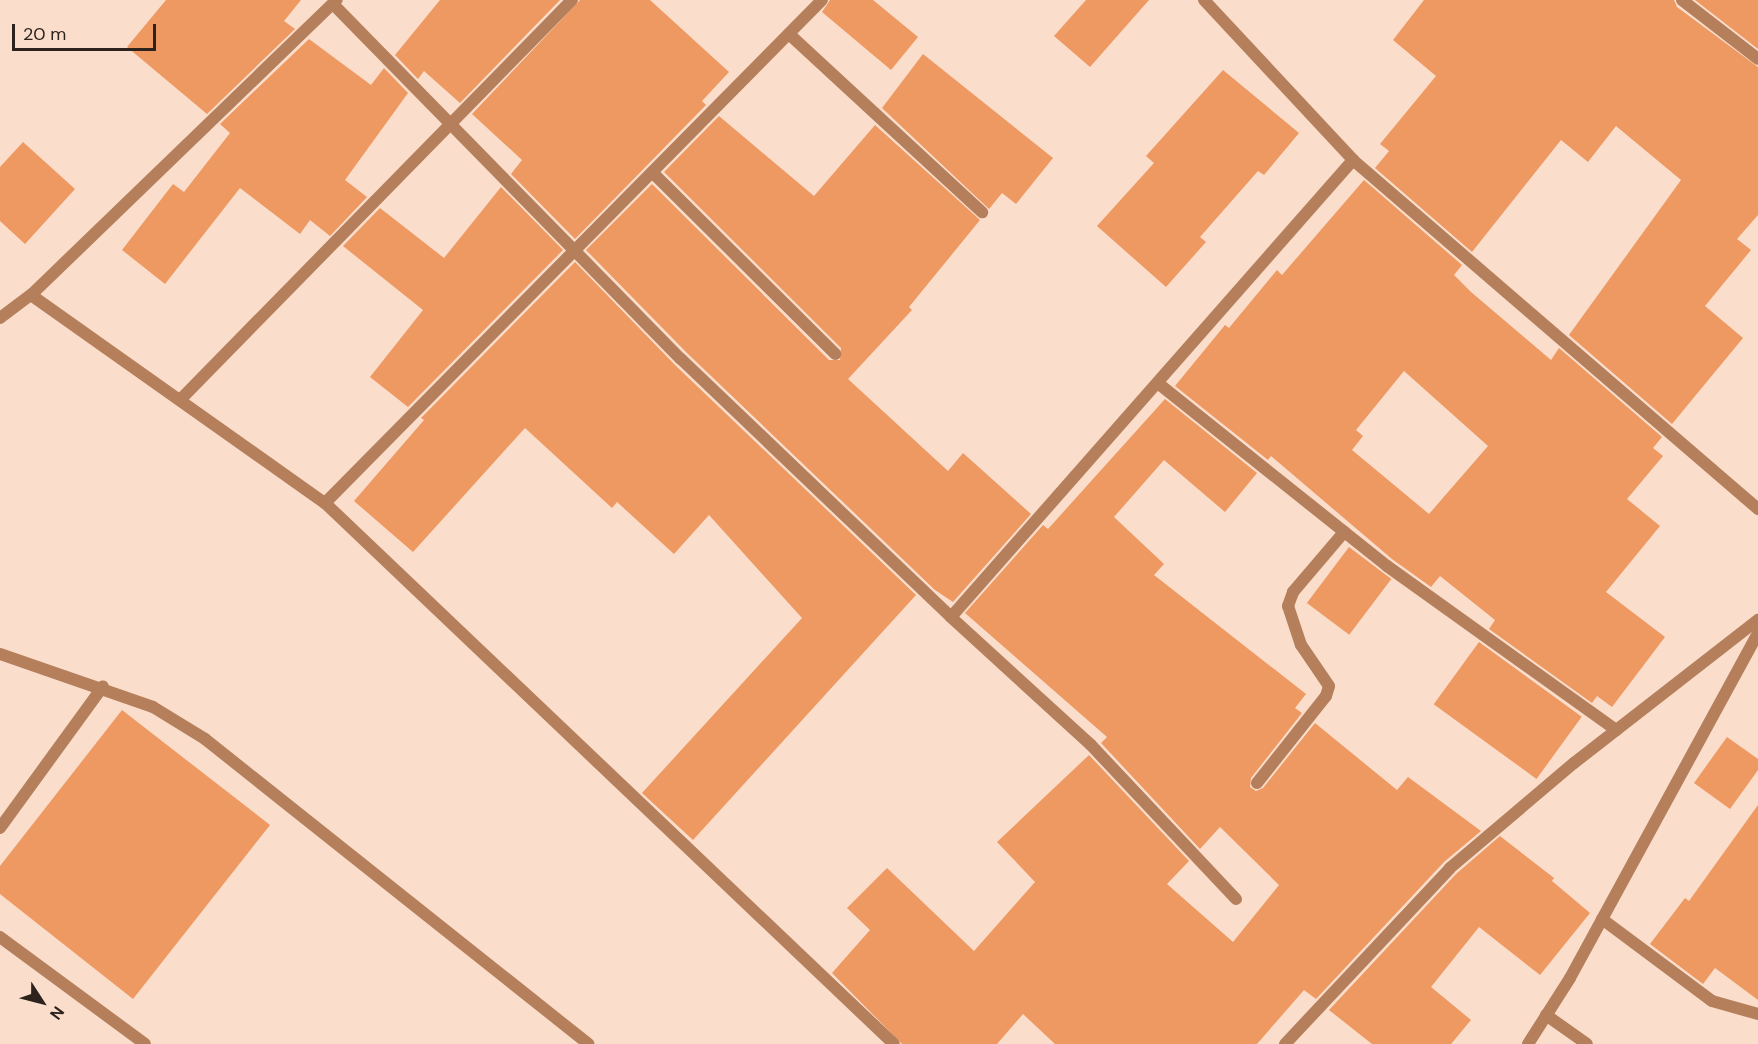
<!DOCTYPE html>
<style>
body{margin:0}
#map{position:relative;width:1758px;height:1044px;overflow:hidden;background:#faddcb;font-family:"DM Sans",sans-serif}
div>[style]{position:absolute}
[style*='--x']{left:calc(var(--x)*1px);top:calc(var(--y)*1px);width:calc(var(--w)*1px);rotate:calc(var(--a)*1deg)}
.building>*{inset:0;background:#ee9961;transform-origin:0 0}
.minor>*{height:12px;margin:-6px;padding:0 6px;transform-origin:6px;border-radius:6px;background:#b57f5c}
span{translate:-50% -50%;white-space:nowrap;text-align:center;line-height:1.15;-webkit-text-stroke:6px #faddcb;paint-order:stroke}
.north{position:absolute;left:12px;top:972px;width:60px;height:60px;-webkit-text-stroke:4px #faddcb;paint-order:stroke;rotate:126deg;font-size:16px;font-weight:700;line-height:24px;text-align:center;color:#2d231c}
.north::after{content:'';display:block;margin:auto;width:21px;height:27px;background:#2d231c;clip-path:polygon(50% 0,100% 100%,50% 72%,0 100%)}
.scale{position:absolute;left:12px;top:24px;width:144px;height:27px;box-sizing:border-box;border:3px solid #2d231c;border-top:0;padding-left:8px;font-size:18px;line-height:21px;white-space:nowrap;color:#2d231c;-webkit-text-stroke:4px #faddcb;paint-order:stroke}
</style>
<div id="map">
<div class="building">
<i style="clip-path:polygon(166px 0,301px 0,284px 21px,295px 29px,207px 114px,127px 47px)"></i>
<i style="clip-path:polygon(440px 0,560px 0,460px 103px,424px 71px,418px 79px,395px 55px)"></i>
<i style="clip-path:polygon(580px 0,650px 0,729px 72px,702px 101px,706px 105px,575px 239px,511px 174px,522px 160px,472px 114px)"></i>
<i style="clip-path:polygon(830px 0,873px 0,918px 37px,891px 70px,822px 12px)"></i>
<i style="clip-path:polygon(1086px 0,1149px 0,1090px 67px,1054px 36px)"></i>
<i style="clip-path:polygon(1424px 0,1674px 0,1677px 7px,1758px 67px,1758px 215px,1737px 239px,1751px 250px,1705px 306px,1743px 338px,1672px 424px,1569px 335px,1681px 180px,1616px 126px,1588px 162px,1561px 140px,1472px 252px,1375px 168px,1389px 151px,1380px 144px,1436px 76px,1393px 40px)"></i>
<i style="clip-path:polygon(1695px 0,1758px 0,1758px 49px)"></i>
<i style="clip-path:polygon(309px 39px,371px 85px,384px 68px,408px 93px,345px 180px,367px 197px,330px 236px,310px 220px,300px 234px,240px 188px,165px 284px,122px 250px,173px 184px,184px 192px,230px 133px,220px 124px)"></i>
<i style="clip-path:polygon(923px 54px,1053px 158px,1016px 204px,1002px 193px,989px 209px,882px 108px)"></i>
<i style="clip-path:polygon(1223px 70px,1299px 133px,1264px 175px,1258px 171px,1200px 237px,1206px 242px,1166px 287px,1097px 226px,1154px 163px,1146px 156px)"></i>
<i style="clip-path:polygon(719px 116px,814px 196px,875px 125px,980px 220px,909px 307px,912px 310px,848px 379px,948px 471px,963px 453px,1031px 514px,953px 602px,935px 590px,687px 353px,586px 250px,652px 184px,829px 360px,840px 360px,841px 348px,664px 172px)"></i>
<i style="clip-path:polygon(23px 142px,75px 189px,25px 244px,0 221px,0 167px)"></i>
<i style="clip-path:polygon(evenodd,1364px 180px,1462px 265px,1454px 275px,1471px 292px,1551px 360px,1559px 348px,1662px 437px,1653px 448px,1663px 456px,1627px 499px,1660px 526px,1606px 592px,1665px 637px,1612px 707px,1597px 696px,1592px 703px,1489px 629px,1495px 620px,1440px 576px,1431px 587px,1392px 559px,1271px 456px,1268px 460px,1175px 386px,1225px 325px,1229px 328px,1277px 270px,1282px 275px,1364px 180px,1404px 371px,1488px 446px,1429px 514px,1352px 450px,1363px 436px,1356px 430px,1404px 371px)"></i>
<i style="clip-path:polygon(501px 187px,563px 250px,408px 407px,370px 377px,423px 310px,343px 246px,380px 208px,444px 258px)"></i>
<i style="clip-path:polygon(575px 262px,675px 365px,916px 595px,693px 840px,642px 793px,802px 618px,709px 515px,674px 554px,617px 502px,612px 508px,525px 428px,413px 552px,354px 501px,424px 420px,421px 418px)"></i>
<i style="clip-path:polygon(1165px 399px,1257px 473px,1225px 512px,1164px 460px,1114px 517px,1164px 564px,1154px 575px,1306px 694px,1295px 708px,1302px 713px,1251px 778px,1250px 787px,1256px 791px,1263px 788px,1315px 723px,1397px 790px,1408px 777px,1481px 831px,1444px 862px,1316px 999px,1304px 990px,1257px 1044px,1055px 1044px,1023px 1014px,997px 1044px,902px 1044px,832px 973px,870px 930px,847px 908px,887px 868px,974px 951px,1035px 882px,997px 842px,1089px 755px,1189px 861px,1167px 884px,1233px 942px,1279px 885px,1220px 827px,1200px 849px,1101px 743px,1107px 737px,965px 613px,1043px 525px,1048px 529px)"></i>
<i style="left:1349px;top:547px;width:53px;height:70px;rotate:37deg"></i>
<i style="left:1479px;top:642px;width:127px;height:77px;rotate:36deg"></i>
<i style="clip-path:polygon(122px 710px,270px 825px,133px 999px,0 894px,0 866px)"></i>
<i style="clip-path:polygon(1727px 737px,1758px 759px,1758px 770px,1730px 809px,1694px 783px)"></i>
<i style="clip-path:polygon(1758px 805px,1758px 1000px,1715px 968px,1703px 984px,1650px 944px,1685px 898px,1689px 901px)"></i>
<i style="clip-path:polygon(1500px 836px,1554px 878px,1552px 881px,1590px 913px,1540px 975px,1479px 927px,1431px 987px,1471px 1020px,1451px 1044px,1372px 1044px,1329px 1010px,1456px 874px)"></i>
</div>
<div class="minor">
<i style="--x:1204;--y:0;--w:219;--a:47"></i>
<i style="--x:1353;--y:160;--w:535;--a:40.75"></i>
<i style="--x:1682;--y:0;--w:96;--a:37.8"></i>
<i style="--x:333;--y:4;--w:497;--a:45.6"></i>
<i style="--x:681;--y:359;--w:373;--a:43.7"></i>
<i style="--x:789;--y:34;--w:263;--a:42.7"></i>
<i style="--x:653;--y:173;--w:257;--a:44.8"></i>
<i style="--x:31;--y:295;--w:425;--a:-44"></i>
<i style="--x:0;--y:318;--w:39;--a:-37"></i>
<i style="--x:31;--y:295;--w:360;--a:35.3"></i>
<i style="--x:325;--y:503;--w:707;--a:-45.34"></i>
<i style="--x:1159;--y:384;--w:292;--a:38.6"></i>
<i style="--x:1387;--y:566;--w:282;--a:35.6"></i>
<i style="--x:180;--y:400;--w:560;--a:-45.58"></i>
<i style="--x:325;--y:503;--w:785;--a:43.56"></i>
<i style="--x:0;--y:654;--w:162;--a:19.1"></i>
<i style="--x:153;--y:707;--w:61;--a:31.6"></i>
<i style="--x:205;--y:739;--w:490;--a:38.5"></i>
<i style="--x:1257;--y:783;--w:111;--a:-51.6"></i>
<i style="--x:1326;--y:696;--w:10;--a:-73"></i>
<i style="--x:1329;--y:686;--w:50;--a:-124.3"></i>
<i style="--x:1301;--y:645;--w:41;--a:-108.4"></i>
<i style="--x:1288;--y:606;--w:15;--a:-70"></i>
<i style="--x:1293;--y:592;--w:79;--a:-49.6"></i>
<i style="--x:0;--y:828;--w:175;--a:-54"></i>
<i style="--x:1236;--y:899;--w:212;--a:-133.3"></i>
<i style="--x:1091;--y:745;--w:190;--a:-137.6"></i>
<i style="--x:951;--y:617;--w:609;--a:-48.66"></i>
<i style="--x:1602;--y:919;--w:137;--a:36.7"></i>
<i style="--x:1712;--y:1001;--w:48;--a:15.8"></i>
<i style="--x:0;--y:937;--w:180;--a:36.4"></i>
<i style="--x:1546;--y:1015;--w:50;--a:35.3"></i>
<i style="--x:1285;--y:1044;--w:241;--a:-46.8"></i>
<i style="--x:1450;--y:868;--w:162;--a:-40.3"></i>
<i style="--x:1574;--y:763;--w:233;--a:-37.9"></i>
<i style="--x:1528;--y:1044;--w:78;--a:-57.5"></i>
<i style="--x:1570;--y:978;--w:393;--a:-61.4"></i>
</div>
<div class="north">N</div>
<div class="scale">20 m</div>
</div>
